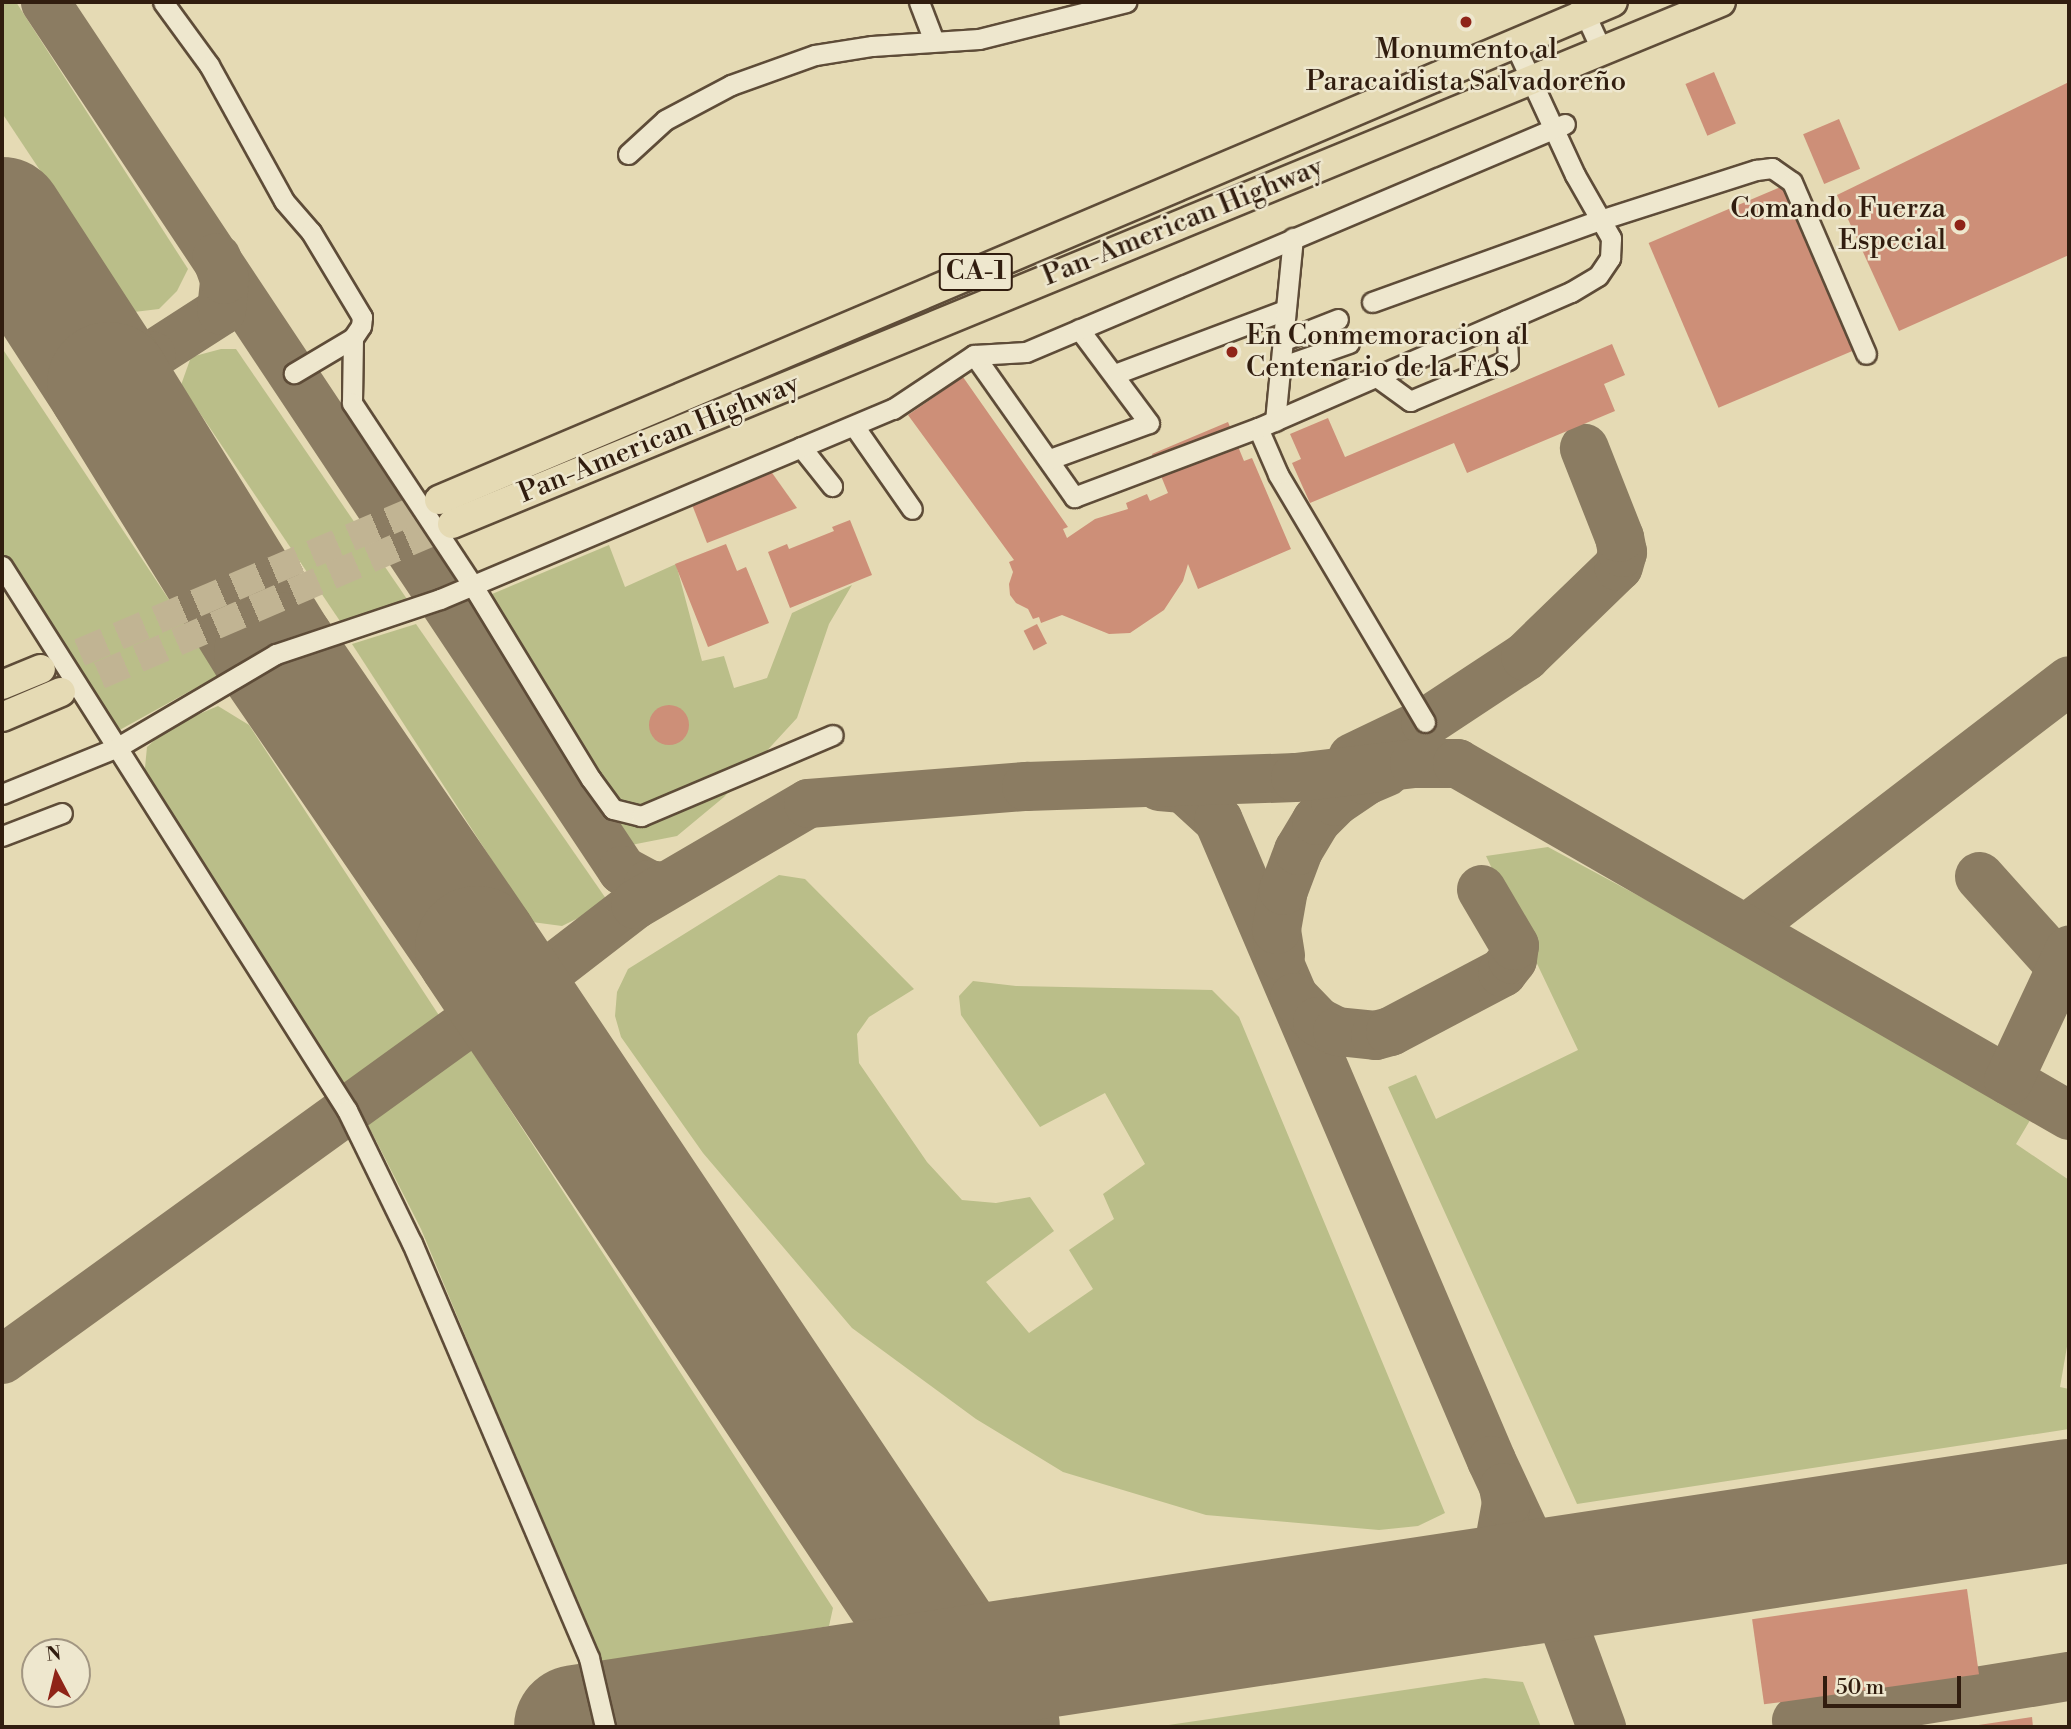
<!DOCTYPE html>
<meta charset="utf-8">
<style>
body{margin:0}
#map{position:relative;width:2071px;height:1729px;overflow:hidden;background:#e5dab4;font-family:"Libre Bodoni",serif}
div>[style]{position:absolute}
[style*='--x']{left:calc(var(--x)*1px);top:calc(var(--y)*1px);width:calc(var(--w)*1px);rotate:calc(var(--a)*1deg)}
.green>*{inset:0;background:#babe89}
.taxiway>*{height:49px;margin:-24.5px;padding:0 24.5px;transform-origin:24.5px;border-radius:24.5px;background:#8b7c62}
.runway>*{height:124px;margin:-62px;padding:0 62px;transform-origin:62px;border-radius:62px;background:#8b7c62}
.building>*{inset:0;background:#cd8f78;transform-origin:0 0}
.round{border-radius:50%}
.highway-tunnel>*{height:28px;margin-top:-14px;transform-origin:0;background:repeating-linear-gradient(90deg,#c1b493 0 28px,transparent 0 42px)}
.roads{filter:drop-shadow(2px 0 #5e4c38) drop-shadow(-2px 0 #5e4c38) drop-shadow(0 2px #5e4c38) drop-shadow(0 -2px #5e4c38)}
.minor>*{height:19px;margin:-9.5px;padding:0 9.5px;transform-origin:9.5px;border-radius:9.5px;background:#eee7ce}
.highway>*{height:28px;margin:-14px;padding:0 14px;transform-origin:14px;border-radius:14px;background:#e5dab4}
.dots>*{width:19px;height:19px;translate:-50% -50%;box-sizing:border-box;border:4px solid #eee7ce;border-radius:50%}
span{translate:-50% -50%;white-space:nowrap;text-align:center;line-height:1.15;-webkit-text-stroke:5px #eee7ce;paint-order:stroke}
.shield-label span{padding:2px 5px;background:#eee7ce;border:2px solid;border-radius:5px;-webkit-text-stroke-width:0}
.shield-label{font-size:26px;color:#311d0f;font-weight:700}
.poi-label{font-size:28px;color:#311d0f}
.right{translate:-100% -50%;text-align:right}
.left{translate:0 -50%;text-align:left}
.street-label{font-size:28px;color:#311d0f}
.frame{position:absolute;inset:0;border:4px solid #311d0f;pointer-events:none}
.north{position:absolute;left:21px;top:1638px;width:70px;height:70px;box-sizing:border-box;background:#eee7ce;border:2px solid #a29682;border-radius:50%;rotate:353deg;font-size:19px;font-weight:700;line-height:28px;text-align:center;color:#311d0f}
.north::after{content:'';display:block;margin:auto;width:24px;height:32px;background:#8f2418;clip-path:polygon(50% 0,100% 100%,50% 72%,0 100%)}
.scale{position:absolute;left:1823px;top:1676px;width:138px;height:32px;box-sizing:border-box;border:4px solid #311d0f;border-top:0;padding-left:9px;font-size:21px;line-height:24px;white-space:nowrap;color:#311d0f;-webkit-text-stroke:5px #eee7ce;paint-order:stroke}
</style>
<div id="map">
<div class="green">
<i style="clip-path:polygon(2px 2px,16px 2px,188px 269px,177px 291px,159px 309px,134px 312px,2px 113px)"></i>
<i style="clip-path:polygon(2px 348px,219px 675px,116px 732px,2px 560px)"></i>
<i style="clip-path:polygon(221px 349px,236px 349px,409px 602px,348px 633px,181px 385px,191px 357px)"></i>
<i style="clip-path:polygon(609px 545px,625px 587px,676px 564px,702px 661px,724px 656px,734px 688px,767px 678px,792px 613px,852px 585px,829px 624px,797px 718px,724px 797px,677px 836px,626px 846px,492px 594px)"></i>
<i style="clip-path:polygon(416px 624px,609px 903px,562px 926px,532px 922px,352px 644px)"></i>
<i style="clip-path:polygon(218px 706px,249px 725px,442px 1020px,343px 1091px,144px 778px,147px 747px,169px 727px)"></i>
<i style="clip-path:polygon(1548px 847px,2036px 1110px,2016px 1144px,2069px 1180px,2069px 1335px,2060px 1387px,2069px 1389px,2069px 1429px,1577px 1504px,1388px 1087px,1416px 1075px,1436px 1119px,1578px 1050px,1486px 856px)"></i>
<i style="clip-path:polygon(779px 875px,805px 879px,914px 989px,869px 1017px,857px 1034px,859px 1063px,927px 1162px,962px 1200px,996px 1203px,1030px 1197px,1054px 1231px,986px 1282px,1029px 1333px,1093px 1289px,1069px 1250px,1114px 1219px,1103px 1194px,1145px 1164px,1105px 1093px,1040px 1127px,961px 1015px,959px 996px,973px 981px,1016px 986px,1212px 990px,1239px 1017px,1445px 1513px,1418px 1526px,1379px 1530px,1206px 1515px,1063px 1472px,976px 1419px,852px 1328px,703px 1153px,621px 1037px,615px 1016px,617px 992px,628px 969px)"></i>
<i style="clip-path:polygon(470px 1048px,833px 1608px,829px 1626px,602px 1665px,421px 1229px,366px 1121px)"></i>
<i style="clip-path:polygon(1485px 1678px,1523px 1682px,1541px 1727px,1155px 1727px)"></i>
</div>
<div class="taxiway">
<i style="--x:45;--y:2;--w:1042;--a:56.39"></i>
<i style="--x:622;--y:870;--w:30;--a:28"></i>
<i style="--x:648;--y:884;--w:16;--a:7"></i>
<i style="--x:62;--y:310;--w:42;--a:53.7"></i>
<i style="--x:87;--y:344;--w:17;--a:33"></i>
<i style="--x:101;--y:353;--w:23;--a:20"></i>
<i style="--x:123;--y:361;--w:29;--a:-12"></i>
<i style="--x:151;--y:355;--w:83;--a:-32.7"></i>
<i style="--x:221;--y:310;--w:31;--a:-84"></i>
<i style="--x:224;--y:279;--w:23;--a:-110"></i>
<i style="--x:147;--y:445;--w:28;--a:-109"></i>
<i style="--x:138;--y:419;--w:30;--a:-94"></i>
<i style="--x:136;--y:389;--w:37;--a:-66"></i>
<i style="--x:1352;--y:757;--w:81;--a:-25.6"></i>
<i style="--x:1425;--y:722;--w:120;--a:-33.4"></i>
<i style="--x:1525;--y:656;--w:129;--a:-44.1"></i>
<i style="--x:1618;--y:566;--w:15;--a:-74"></i>
<i style="--x:1622;--y:552;--w:15;--a:-101"></i>
<i style="--x:1619;--y:537;--w:96;--a:-111.5"></i>
<i style="--x:1159;--y:786;--w:24;--a:5"></i>
<i style="--x:1183;--y:788;--w:47;--a:42.4"></i>
<i style="--x:1218;--y:820;--w:696;--a:66.9"></i>
<i style="--x:1491;--y:1460;--w:132;--a:65"></i>
<i style="--x:1547;--y:1580;--w:157;--a:69.8"></i>
<i style="--x:1979;--y:876;--w:135;--a:48"></i>
<i style="--x:1746;--y:928;--w:407;--a:-37.5"></i>
<i style="--x:477;--y:948;--w:30;--a:45"></i>
<i style="--x:498;--y:969;--w:18;--a:16"></i>
<i style="--x:515;--y:974;--w:19;--a:0"></i>
<i style="--x:534;--y:974;--w:19;--a:-18"></i>
<i style="--x:1280;--y:955;--w:26;--a:-99"></i>
<i style="--x:1276;--y:929;--w:40;--a:-80"></i>
<i style="--x:1283;--y:890;--w:43;--a:-69.4"></i>
<i style="--x:1298;--y:850;--w:35;--a:-59"></i>
<i style="--x:1316;--y:820;--w:27;--a:-45"></i>
<i style="--x:1335;--y:801;--w:37;--a:-34"></i>
<i style="--x:1366;--y:780;--w:21;--a:-23"></i>
<i style="--x:1294;--y:997;--w:33;--a:46"></i>
<i style="--x:1317;--y:1021;--w:22;--a:27"></i>
<i style="--x:1337;--y:1031;--w:38;--a:6"></i>
<i style="--x:1375;--y:1035;--w:16;--a:-15"></i>
<i style="--x:1390;--y:1031;--w:127;--a:-27.8"></i>
<i style="--x:1502;--y:972;--w:16;--a:-52"></i>
<i style="--x:1512;--y:959;--w:14;--a:-82"></i>
<i style="--x:1514;--y:945;--w:65;--a:-120.5"></i>
<i style="--x:545;--y:1049;--w:49;--a:-101.8"></i>
<i style="--x:535;--y:1001;--w:18;--a:-71"></i>
<i style="--x:541;--y:984;--w:19;--a:-55"></i>
<i style="--x:552;--y:968;--w:105;--a:-37.6"></i>
<i style="--x:635;--y:904;--w:200;--a:-30.3"></i>
<i style="--x:808;--y:803;--w:219;--a:-4.5"></i>
<i style="--x:1026;--y:786;--w:269;--a:-1.9"></i>
<i style="--x:1295;--y:777;--w:120;--a:-6.7"></i>
<i style="--x:1414;--y:763;--w:43;--a:0"></i>
<i style="--x:1457;--y:763;--w:706;--a:29.91"></i>
<i style="--x:2008;--y:1080;--w:144;--a:-64.9"></i>
<i style="--x:2;--y:1359;--w:623;--a:-35.86"></i>
<i style="--x:1444;--y:1596;--w:26;--a:-31"></i>
<i style="--x:1466;--y:1583;--w:28;--a:-41"></i>
<i style="--x:1487;--y:1565;--w:21;--a:-59"></i>
<i style="--x:1498;--y:1547;--w:46;--a:-79.9"></i>
<i style="--x:1506;--y:1502;--w:15;--a:-101"></i>
<i style="--x:939;--y:1638;--w:41;--a:25.9"></i>
<i style="--x:976;--y:1656;--w:47;--a:4.9"></i>
<i style="--x:1796;--y:1720;--w:277;--a:-9.2"></i>
<i style="--x:999;--y:1727;--w:21;--a:-101"></i>
<i style="--x:995;--y:1706;--w:15;--a:-79"></i>
<i style="--x:998;--y:1691;--w:19;--a:-65"></i>
<i style="--x:1006;--y:1674;--w:22;--a:-39"></i>
</div>
<div class="runway">
<i style="--x:2;--y:219;--w:197;--a:57"></i>
<i style="--x:109;--y:384;--w:317;--a:58.3"></i>
<i style="--x:276;--y:654;--w:356;--a:55.6"></i>
<i style="--x:477;--y:948;--w:937;--a:56.23"></i>
<i style="--x:576;--y:1727;--w:1510;--a:-8.61"></i>
</div>
<div class="building">
<i style="left:1714px;top:72px;width:56px;height:31px;rotate:67deg"></i>
<i style="clip-path:polygon(2069px 82px,2069px 255px,1899px 331px,1837px 195px)"></i>
<i style="left:1839px;top:119px;width:54px;height:39px;rotate:67deg"></i>
<i style="left:1783px;top:186px;width:179px;height:146px;rotate:67deg"></i>
<i style="clip-path:polygon(1612px 344px,1625px 375px,1604px 384px,1615px 411px,1467px 473px,1454px 443px,1310px 503px,1292px 463px,1301px 459px,1290px 434px,1328px 418px,1345px 457px)"></i>
<i style="clip-path:polygon(963px 377px,1068px 527px,1063px 529px,1067px 538px,1095px 519px,1128px 509px,1126px 503px,1147px 494px,1150px 501px,1168px 493px,1152px 454px,1228px 422px,1244px 461px,1252px 458px,1291px 549px,1198px 589px,1188px 564px,1183px 581px,1164px 610px,1130px 633px,1109px 634px,1062px 615px,1041px 623px,1039px 617px,1033px 619px,1028px 609px,1016px 603px,1010px 595px,1009px 584px,1013px 572px,1009px 562px,1014px 560px,908px 415px)"></i>
<i style="clip-path:polygon(770px 470px,797px 508px,707px 543px,691px 502px)"></i>
<i style="clip-path:polygon(850px 520px,872px 575px,790px 608px,768px 552px,787px 544px,789px 549px,834px 531px,832px 527px)"></i>
<i style="clip-path:polygon(726px 544px,737px 571px,746px 567px,769px 623px,708px 647px,675px 564px)"></i>
<i style="left:1037px;top:624px;width:22px;height:15px;rotate:63deg"></i>
<i class="round" style="left:649px;top:705px;width:40px;height:40px"></i>
<i style="left:1967px;top:1589px;width:86px;height:217px;rotate:82deg"></i>
<i style="clip-path:polygon(2032px 1717px,2033px 1727px,1972px 1727px,1972px 1726px)"></i>
</div>
<div class="highway-tunnel">
<i style="--x:41;--y:669;--w:432;--a:-23"></i>
<i style="--x:61;--y:692;--w:426;--a:-23.3"></i>
</div>
<div class="roads">
<div class="minor">
<i style="--x:163;--y:2;--w:78;--a:53.9"></i>
<i style="--x:209;--y:65;--w:155;--a:61.1"></i>
<i style="--x:284;--y:201;--w:41;--a:48.9"></i>
<i style="--x:311;--y:232;--w:99;--a:59"></i>
<i style="--x:362;--y:317;--w:9;--a:96"></i>
<i style="--x:361;--y:326;--w:14;--a:124"></i>
<i style="--x:353;--y:338;--w:69;--a:149.3"></i>
<i style="--x:919;--y:2;--w:42;--a:69"></i>
<i style="--x:1580;--y:3;--w:51;--a:65.5"></i>
<i style="--x:628;--y:154;--w:50;--a:-42.6"></i>
<i style="--x:665;--y:120;--w:75;--a:-27.9"></i>
<i style="--x:731;--y:85;--w:89;--a:-19.7"></i>
<i style="--x:815;--y:55;--w:58;--a:-9"></i>
<i style="--x:872;--y:46;--w:107;--a:-3.7"></i>
<i style="--x:979;--y:39;--w:152;--a:-14.1"></i>
<i style="--x:1372;--y:302;--w:242;--a:-19.8"></i>
<i style="--x:1600;--y:220;--w:164;--a:-17.8"></i>
<i style="--x:1756;--y:170;--w:16;--a:-7"></i>
<i style="--x:1772;--y:168;--w:24;--a:35"></i>
<i style="--x:1792;--y:182;--w:187;--a:66.7"></i>
<i style="--x:353;--y:338;--w:65;--a:90.9"></i>
<i style="--x:352;--y:403;--w:219;--a:56.5"></i>
<i style="--x:473;--y:586;--w:226;--a:58.6"></i>
<i style="--x:591;--y:779;--w:37;--a:54"></i>
<i style="--x:613;--y:809;--w:29;--a:14"></i>
<i style="--x:641;--y:816;--w:208;--a:-22.9"></i>
<i style="--x:1282;--y:341;--w:60;--a:-21.4"></i>
<i style="--x:974;--y:355;--w:174;--a:54.8"></i>
<i style="--x:1074;--y:497;--w:197;--a:-20.6"></i>
<i style="--x:1280;--y:367;--w:73;--a:-19.2"></i>
<i style="--x:1115;--y:374;--w:182;--a:-20.6"></i>
<i style="--x:1377;--y:377;--w:41;--a:36"></i>
<i style="--x:1410;--y:401;--w:106;--a:-22.7"></i>
<i style="--x:1508;--y:360;--w:40;--a:-92.9"></i>
<i style="--x:1275;--y:421;--w:184;--a:-84.4"></i>
<i style="--x:854;--y:426;--w:101;--a:55.1"></i>
<i style="--x:801;--y:447;--w:50;--a:51.5"></i>
<i style="--x:1050;--y:459;--w:105;--a:-20"></i>
<i style="--x:1149;--y:423;--w:117;--a:-126.7"></i>
<i style="--x:2;--y:566;--w:644;--a:57.62"></i>
<i style="--x:347;--y:1110;--w:148;--a:64"></i>
<i style="--x:412;--y:1243;--w:451;--a:66.9"></i>
<i style="--x:589;--y:1658;--w:71;--a:76.9"></i>
<i style="--x:1425;--y:722;--w:288;--a:-120.7"></i>
<i style="--x:1278;--y:474;--w:50;--a:-113.5"></i>
<i style="--x:1258;--y:428;--w:341;--a:-23.5"></i>
<i style="--x:1571;--y:292;--w:31;--a:-31"></i>
<i style="--x:1598;--y:276;--w:22;--a:-56"></i>
<i style="--x:1610;--y:258;--w:20;--a:-87"></i>
<i style="--x:1611;--y:238;--w:73;--a:-119.7"></i>
<i style="--x:1575;--y:175;--w:145;--a:-114.8"></i>
<i style="--x:2;--y:794;--w:125;--a:-22.1"></i>
<i style="--x:118;--y:747;--w:183;--a:-30.5"></i>
<i style="--x:276;--y:654;--w:173;--a:-18.5"></i>
<i style="--x:440;--y:599;--w:491;--a:-22.8"></i>
<i style="--x:893;--y:409;--w:97;--a:-33.7"></i>
<i style="--x:974;--y:355;--w:52;--a:-3.3"></i>
<i style="--x:1026;--y:352;--w:585;--a:-22.93"></i>
<i style="--x:2;--y:836;--w:64;--a:-21"></i>
</div>
<div class="highway">
<i style="--x:439;--y:500;--w:1275;--a:-22.99"></i>
<i style="--x:452;--y:524;--w:1372;--a:-22.36"></i>
<i style="--x:2;--y:685;--w:42;--a:-22.3"></i>
<i style="--x:2;--y:717;--w:64;--a:-23"></i>
</div>
</div>
<div class="dots">
<i style="left:1466px;top:22px;background:#8f2418"></i>
<i style="left:1960px;top:225px;background:#8f2418"></i>
<i style="left:1232px;top:352px;background:#8f2418"></i>
</div>
<div class="shield-label">
<span style="left:976px;top:272px">CA-1</span>
</div>
<div class="poi-label">
<span style="left:1466px;top:66px">Monumento al<br>Paracaidista Salvadoreño</span>
<span class="right" style="left:1946px;top:225px">Comando Fuerza<br>Especial</span>
<span class="left" style="left:1246px;top:352px">En Conmemoracion al<br>Centenario de la FAS</span>
</div>
<div class="street-label">
<span style="left:1183px;top:222px;rotate:-22deg">Pan-American Highway</span>
<span style="left:659px;top:439px;rotate:-22deg">Pan-American Highway</span>
</div>
<div class="frame"></div>
<div class="north">N</div>
<div class="scale">50 m</div>
</div>
